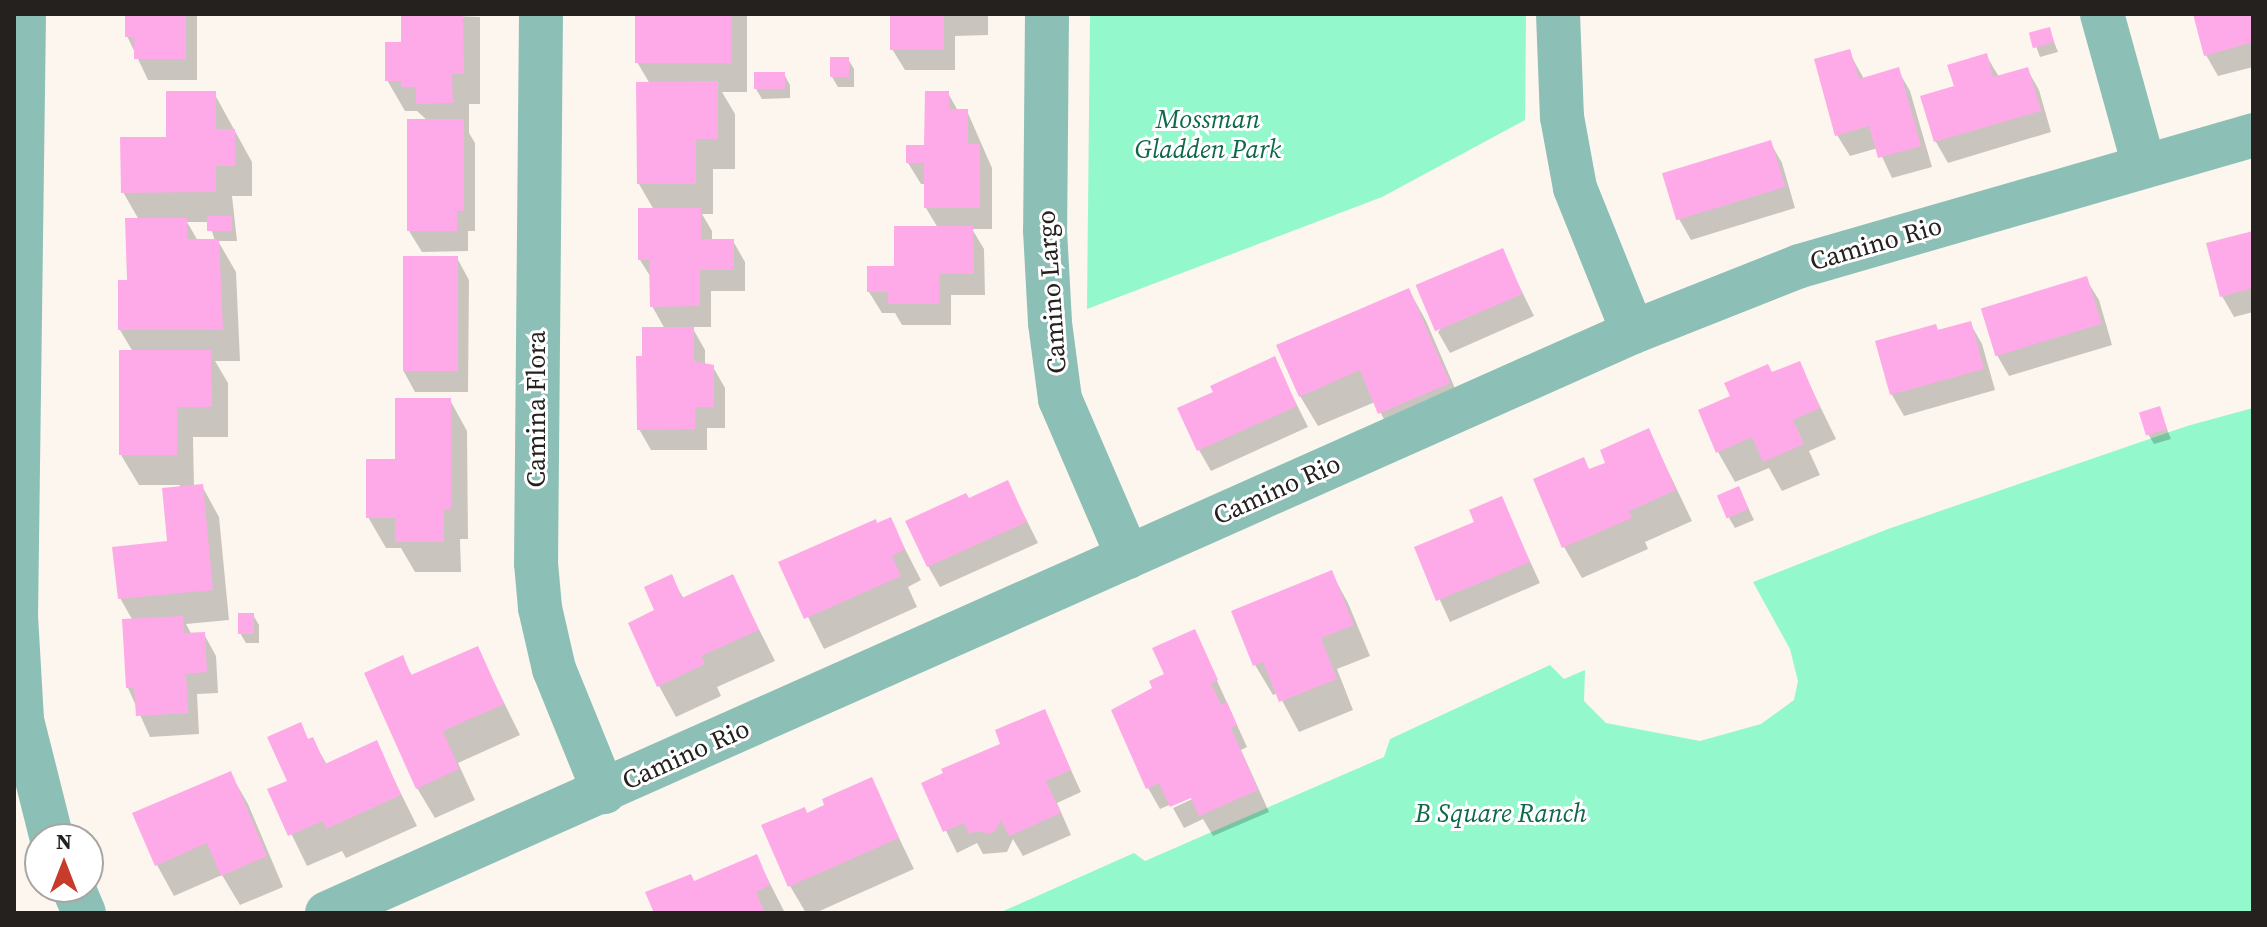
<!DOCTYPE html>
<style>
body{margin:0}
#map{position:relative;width:2267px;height:927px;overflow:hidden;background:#fcf6ee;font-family:"Source Serif 4",serif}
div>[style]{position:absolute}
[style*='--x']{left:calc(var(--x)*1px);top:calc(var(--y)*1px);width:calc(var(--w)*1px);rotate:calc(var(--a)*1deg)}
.green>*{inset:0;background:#93f8cb}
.shadow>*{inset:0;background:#0003}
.building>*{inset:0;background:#feaae8;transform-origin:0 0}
.minor>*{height:44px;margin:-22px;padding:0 22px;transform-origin:22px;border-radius:22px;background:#8cbfb5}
span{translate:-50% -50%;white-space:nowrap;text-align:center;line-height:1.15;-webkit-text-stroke:6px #fff;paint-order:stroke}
.park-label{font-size:26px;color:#0f684a;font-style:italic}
.street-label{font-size:26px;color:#24211f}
.frame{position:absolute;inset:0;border:16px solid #24211f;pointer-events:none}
.north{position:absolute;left:24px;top:823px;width:80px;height:80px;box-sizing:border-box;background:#fff;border:2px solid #a7a6a5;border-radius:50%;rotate:0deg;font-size:22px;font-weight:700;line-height:32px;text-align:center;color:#24211f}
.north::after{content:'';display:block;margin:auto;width:28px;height:36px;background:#c73b2a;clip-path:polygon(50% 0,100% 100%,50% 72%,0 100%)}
</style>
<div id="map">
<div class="green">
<i style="clip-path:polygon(1090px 14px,1526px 14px,1525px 120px,1382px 197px,1087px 309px)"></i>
<i style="clip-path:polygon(2253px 408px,2253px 913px,999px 913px,1134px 853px,1145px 861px,1384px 757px,1390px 739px,1550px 665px,1564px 679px,1585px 670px,1584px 701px,1606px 723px,1700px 741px,1761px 724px,1794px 700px,1798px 681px,1790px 649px,1753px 582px,1888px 529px,2187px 426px)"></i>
</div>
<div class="shadow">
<i style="clip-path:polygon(127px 14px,197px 14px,197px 80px,148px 80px,127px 36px)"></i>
<i style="clip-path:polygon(403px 14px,480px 17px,480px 104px,469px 104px,469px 133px,475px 143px,475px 231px,468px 231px,468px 251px,422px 252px,409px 231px,428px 121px,417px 111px,405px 111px,387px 80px,403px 44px)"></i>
<i style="clip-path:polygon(637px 14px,747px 14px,747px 92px,722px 92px,735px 114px,735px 169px,713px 169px,713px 214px,702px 214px,712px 231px,712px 241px,733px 241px,745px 262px,745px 291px,711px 291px,711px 327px,692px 327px,705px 350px,705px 366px,713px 367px,725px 388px,725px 428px,707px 428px,707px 450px,651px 450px,639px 429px,665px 329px,652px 306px,652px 279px,640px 260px,654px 210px,639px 184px,650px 84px,637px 62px)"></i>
<i style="clip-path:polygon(892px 14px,988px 14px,988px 35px,955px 36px,955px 70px,905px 70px,892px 49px)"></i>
<i style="clip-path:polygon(2195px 14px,2253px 14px,2253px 67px,2218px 76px,2206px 55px)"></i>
<i style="clip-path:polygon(2049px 29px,2058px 52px,2040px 57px,2031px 33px)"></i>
<i style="clip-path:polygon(1849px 52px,1864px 79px,1898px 70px,1910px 91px,1932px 167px,1892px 178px,1878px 148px,1850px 156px,1837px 135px)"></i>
<i style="clip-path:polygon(1986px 55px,1999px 77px,2027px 69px,2039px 90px,2051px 132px,1948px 163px,1936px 142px,1923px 97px,1956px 87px)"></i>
<i style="clip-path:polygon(848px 59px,854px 69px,854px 87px,838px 87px,832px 77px)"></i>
<i style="clip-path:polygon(784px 74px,790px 85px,790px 98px,762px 99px,756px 89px)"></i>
<i style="clip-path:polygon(evenodd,214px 93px,252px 162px,252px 196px,232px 196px,237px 241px,218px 241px,236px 272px,240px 361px,215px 361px,228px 383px,228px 437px,193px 437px,194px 487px,202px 486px,219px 517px,229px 620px,186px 624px,192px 635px,204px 634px,216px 656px,218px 693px,197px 694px,199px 734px,150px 737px,128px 688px,133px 621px,120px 598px,170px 543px,180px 485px,139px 485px,121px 455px,133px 352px,120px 330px,139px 220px,123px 192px,168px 139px,214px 93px,187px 222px,209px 222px,215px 241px,198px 241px,187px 222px)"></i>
<i style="clip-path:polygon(948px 93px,958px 111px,967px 111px,992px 168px,992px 229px,972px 229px,984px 249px,985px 295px,951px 295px,951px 325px,902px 325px,895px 313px,882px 313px,869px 292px,938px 228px,926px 208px,926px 184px,921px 184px,908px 163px,926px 147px)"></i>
<i style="clip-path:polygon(1770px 142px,1782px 163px,1795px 208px,1691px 240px,1679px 219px)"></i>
<i style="clip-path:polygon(2253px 233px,2253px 312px,2234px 317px,2222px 296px)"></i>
<i style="clip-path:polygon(1502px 251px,1534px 316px,1450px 353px,1438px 332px)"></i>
<i style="clip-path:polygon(457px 258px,469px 280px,468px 392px,415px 392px,403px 370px)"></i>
<i style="clip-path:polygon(2086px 279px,2099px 300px,2112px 345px,2009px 376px,1997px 355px)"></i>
<i style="clip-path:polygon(1409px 290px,1426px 321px,1466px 414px,1397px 444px,1375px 402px,1318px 426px,1300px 396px)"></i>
<i style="clip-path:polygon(1970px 323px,1982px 344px,1995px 390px,1904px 416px,1892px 395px,1877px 343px)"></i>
<i style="clip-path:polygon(1274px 359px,1308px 427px,1211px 471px,1199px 450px)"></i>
<i style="clip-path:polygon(1799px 363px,1836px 439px,1809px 451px,1820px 475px,1782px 491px,1769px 468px,1735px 482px,1718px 452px,1772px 374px)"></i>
<i style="clip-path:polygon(450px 400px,467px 431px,468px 539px,460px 539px,461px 572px,415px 572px,401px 548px,386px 548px,368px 517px,397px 461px)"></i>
<i style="clip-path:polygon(2159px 409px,2171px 439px,2154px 444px,2148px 434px)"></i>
<i style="clip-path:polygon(1649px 431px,1692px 521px,1645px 542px,1648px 549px,1582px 578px,1564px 547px,1535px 480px,1590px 471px,1608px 464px)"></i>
<i style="clip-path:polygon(1008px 483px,1038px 543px,940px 587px,928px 566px,968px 500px)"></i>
<i style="clip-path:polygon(1501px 498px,1540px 583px,1450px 622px,1416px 548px,1477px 523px)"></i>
<i style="clip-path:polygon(1744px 499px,1754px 520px,1735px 528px,1729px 518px)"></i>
<i style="clip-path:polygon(890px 520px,921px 580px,908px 587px,917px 607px,824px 649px,781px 563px)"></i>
<i style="clip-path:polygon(1331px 572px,1348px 603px,1370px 656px,1337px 669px,1353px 710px,1299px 732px,1278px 693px,1273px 695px,1255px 665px)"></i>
<i style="clip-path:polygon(732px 576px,775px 661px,717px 687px,721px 696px,676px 717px,659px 686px,657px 611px,671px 577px,684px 599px)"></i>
<i style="clip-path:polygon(253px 615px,259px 625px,259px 643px,246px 643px,240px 633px)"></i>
<i style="clip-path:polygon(1195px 632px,1247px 747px,1241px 750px,1269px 812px,1213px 836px,1203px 819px,1184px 828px,1173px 808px,1201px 795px,1199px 792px,1160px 809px,1148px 788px,1155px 689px)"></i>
<i style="clip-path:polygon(477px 648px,520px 735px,458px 763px,475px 800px,435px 818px,417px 788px,402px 658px,413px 677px)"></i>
<i style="clip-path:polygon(1044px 711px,1081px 792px,1057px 803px,1071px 835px,1023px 856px,1013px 839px,1007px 852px,983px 854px,977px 843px,957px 853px,923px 784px,1003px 745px)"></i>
<i style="clip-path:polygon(313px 740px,327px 765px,376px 743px,417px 826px,346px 858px,342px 851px,307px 866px,270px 790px,289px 782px)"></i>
<i style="clip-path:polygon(230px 773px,248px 804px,283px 887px,240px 905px,222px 875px,174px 896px,157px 865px)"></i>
<i style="clip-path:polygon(871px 780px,914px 869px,815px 913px,806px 913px,790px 886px,807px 815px)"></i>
<i style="clip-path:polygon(756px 856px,785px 913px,656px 913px,694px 883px)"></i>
</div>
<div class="building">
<i style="clip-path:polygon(125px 14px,186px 14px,186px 59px,134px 59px,134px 37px,125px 37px)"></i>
<i style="clip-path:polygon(401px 14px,463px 14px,464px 74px,452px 74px,453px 103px,416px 104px,416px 87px,401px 87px,401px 81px,385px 81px,385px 42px,401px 42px)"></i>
<i style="left:635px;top:14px;width:96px;height:49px"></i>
<i style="left:890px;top:14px;width:54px;height:36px"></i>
<i style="clip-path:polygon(2193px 14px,2253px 14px,2253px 42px,2204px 56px)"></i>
<i style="left:2050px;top:27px;width:16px;height:22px;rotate:75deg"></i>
<i style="clip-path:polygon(1850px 49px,1859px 79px,1899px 67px,1921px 146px,1878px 158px,1869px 126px,1835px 136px,1814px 59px)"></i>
<i style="clip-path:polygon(1987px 53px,1993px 77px,2028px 67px,2041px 111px,1934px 142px,1920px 96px,1954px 86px,1947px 65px)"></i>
<i style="left:830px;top:57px;width:19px;height:20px"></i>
<i style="left:754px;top:72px;width:31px;height:17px"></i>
<i style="clip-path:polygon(718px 81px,718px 139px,696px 139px,696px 184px,637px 184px,636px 82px)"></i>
<i style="clip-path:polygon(166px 91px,216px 91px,216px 129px,235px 129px,235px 166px,216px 166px,216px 192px,121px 193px,120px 137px,166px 137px)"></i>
<i style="clip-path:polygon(925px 91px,949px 91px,949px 109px,968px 109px,968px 144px,980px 144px,980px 208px,924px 208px,924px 163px,906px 163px,906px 145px,924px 145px)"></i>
<i style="clip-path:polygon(407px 119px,464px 119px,464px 211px,457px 211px,457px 231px,407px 231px)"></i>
<i style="left:1771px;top:140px;width:49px;height:114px;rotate:73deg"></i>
<i style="clip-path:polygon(638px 208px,701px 208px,701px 239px,734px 239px,734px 270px,700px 270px,700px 306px,650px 307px,649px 260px,638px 260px)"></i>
<i style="left:207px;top:216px;width:25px;height:15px"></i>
<i style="clip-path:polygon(125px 218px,187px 218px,187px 239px,219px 239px,223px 330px,118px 330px,118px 280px,127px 280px)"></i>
<i style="clip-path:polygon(894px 226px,973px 226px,974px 274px,939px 274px,939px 304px,888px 304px,888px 292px,867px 292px,867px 266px,894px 266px)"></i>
<i style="clip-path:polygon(2253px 231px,2253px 288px,2220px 297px,2206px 243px)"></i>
<i style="left:1503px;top:248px;width:50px;height:95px;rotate:67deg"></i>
<i style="left:403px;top:256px;width:55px;height:115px"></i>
<i style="left:2087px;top:276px;width:50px;height:111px;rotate:73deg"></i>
<i style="clip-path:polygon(1409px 288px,1450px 383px,1378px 414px,1360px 370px,1299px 397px,1276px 345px)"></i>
<i style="clip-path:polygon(1971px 321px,1984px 369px,1890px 395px,1875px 341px,1936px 324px,1938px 330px)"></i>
<i style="clip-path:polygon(642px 327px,694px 327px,694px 361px,714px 365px,714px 407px,695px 407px,695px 429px,637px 430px,636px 356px,642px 356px)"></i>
<i style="clip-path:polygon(119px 350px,211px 350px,212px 407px,177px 407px,177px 455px,119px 455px)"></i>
<i style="clip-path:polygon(1275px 356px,1297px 406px,1197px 451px,1177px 408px,1213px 392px,1210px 386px)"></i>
<i style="clip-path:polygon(1800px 361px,1820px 408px,1793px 420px,1804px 444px,1763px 462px,1752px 437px,1716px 453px,1698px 410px,1730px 396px,1724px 383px,1768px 364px,1772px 372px)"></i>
<i style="clip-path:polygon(395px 398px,451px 398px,451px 509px,444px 509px,444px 542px,395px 542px,395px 518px,366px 518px,366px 459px,395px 459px)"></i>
<i style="left:2160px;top:406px;width:24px;height:22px;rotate:73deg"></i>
<i style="clip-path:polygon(1649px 428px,1676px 490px,1629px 511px,1632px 518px,1562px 548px,1533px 479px,1584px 457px,1589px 469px,1605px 463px,1600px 450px)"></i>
<i style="clip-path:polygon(1008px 480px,1027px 522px,927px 567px,905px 521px,966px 493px,969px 498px)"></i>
<i style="clip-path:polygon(203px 484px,213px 590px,118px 599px,112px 547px,167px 541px,162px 488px)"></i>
<i style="left:1739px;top:486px;width:25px;height:24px;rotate:67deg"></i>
<i style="clip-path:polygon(1502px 496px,1530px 562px,1436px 601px,1414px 547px,1474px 522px,1469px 510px)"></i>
<i style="clip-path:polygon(891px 517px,905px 549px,892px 556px,901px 576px,804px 619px,778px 562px,876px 519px,877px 523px)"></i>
<i style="clip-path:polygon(1332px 570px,1354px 625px,1321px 638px,1337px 679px,1279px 702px,1263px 662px,1253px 666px,1231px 611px)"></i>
<i style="clip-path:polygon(672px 574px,682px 598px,733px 574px,759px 630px,701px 656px,705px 664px,657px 687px,628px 623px,654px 610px,644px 587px)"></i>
<i style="left:254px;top:613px;width:21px;height:16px;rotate:90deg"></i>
<i style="clip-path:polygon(183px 616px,184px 633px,205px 632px,207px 672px,186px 674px,188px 713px,136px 716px,134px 688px,126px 688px,122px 619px)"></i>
<i style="clip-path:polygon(1195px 629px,1218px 680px,1211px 683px,1221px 705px,1227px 702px,1237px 725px,1231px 728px,1258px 790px,1199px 816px,1191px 798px,1170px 807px,1159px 783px,1146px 789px,1111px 710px,1152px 688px,1149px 681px,1164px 674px,1152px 648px)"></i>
<i style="clip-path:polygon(478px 646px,504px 704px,443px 731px,459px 769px,416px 789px,364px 673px,403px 655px,411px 675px)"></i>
<i style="clip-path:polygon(1045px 709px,1071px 770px,1046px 781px,1061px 813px,1009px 836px,1001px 820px,995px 831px,989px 834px,977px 831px,969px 834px,964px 823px,943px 832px,921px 783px,943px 773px,941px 769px,1000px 744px,995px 730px)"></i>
<i style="clip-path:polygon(301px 722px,308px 739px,313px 737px,325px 764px,377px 740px,401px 795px,326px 829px,323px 821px,288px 836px,267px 789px,287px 781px,267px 737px)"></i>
<i style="clip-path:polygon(231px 771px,267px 856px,221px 876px,207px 843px,155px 866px,132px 813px)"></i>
<i style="clip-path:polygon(872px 777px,899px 838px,788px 887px,761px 825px,805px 807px,807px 813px,824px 805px,822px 799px)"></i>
<i style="clip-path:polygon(757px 854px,770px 885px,756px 892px,765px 913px,654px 913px,645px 892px,691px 874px,694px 881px)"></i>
</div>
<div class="minor">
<i style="--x:24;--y:14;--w:602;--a:90.76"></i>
<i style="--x:16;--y:616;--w:104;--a:86.7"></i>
<i style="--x:22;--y:720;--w:123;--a:75.9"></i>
<i style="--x:541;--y:14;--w:549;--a:90.52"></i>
<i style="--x:536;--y:563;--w:45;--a:84.9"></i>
<i style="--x:540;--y:608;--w:63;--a:77.1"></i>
<i style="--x:554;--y:669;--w:133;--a:67.9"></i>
<i style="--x:1047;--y:14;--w:216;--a:90.5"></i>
<i style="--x:1045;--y:230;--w:93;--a:86.9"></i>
<i style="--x:1050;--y:323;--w:77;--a:82.5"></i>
<i style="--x:1060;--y:399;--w:172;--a:66.7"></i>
<i style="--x:1558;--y:14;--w:103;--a:87.8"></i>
<i style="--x:1562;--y:117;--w:72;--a:79.6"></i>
<i style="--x:1575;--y:188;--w:155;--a:68.1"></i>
<i style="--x:2102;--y:14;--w:157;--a:74.5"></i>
<i style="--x:73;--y:887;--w:28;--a:67"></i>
<i style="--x:327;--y:913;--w:1429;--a:-23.98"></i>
<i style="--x:1633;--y:332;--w:180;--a:-21.6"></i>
<i style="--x:1800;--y:266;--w:472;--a:-16.1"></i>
</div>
<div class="park-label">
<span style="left:1208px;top:135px">Mossman<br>Gladden Park</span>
<span style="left:1501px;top:814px">B Square Ranch</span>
</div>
<div class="street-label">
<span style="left:1876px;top:244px;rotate:-16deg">Camino Rio</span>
<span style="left:1052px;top:292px;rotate:-94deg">Camino Largo</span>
<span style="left:537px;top:409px;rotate:-90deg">Camina Flora</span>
<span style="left:1277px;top:490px;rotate:-24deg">Camino Rio</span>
<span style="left:686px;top:755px;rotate:-24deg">Camino Rio</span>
</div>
<div class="frame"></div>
<div class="north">N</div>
</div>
